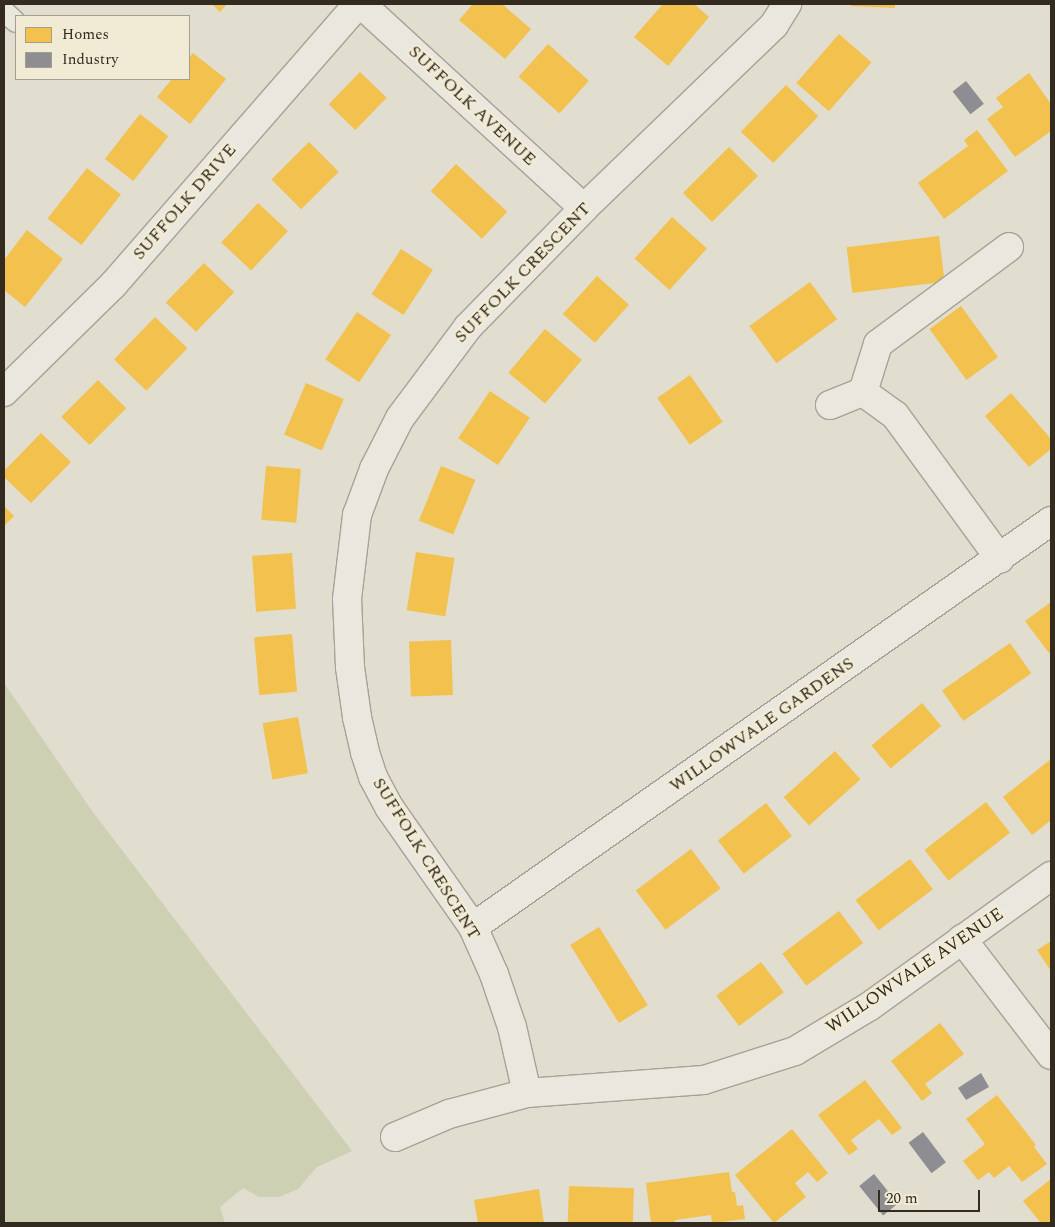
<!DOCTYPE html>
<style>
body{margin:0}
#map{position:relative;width:1055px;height:1227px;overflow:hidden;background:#e1ddcf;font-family:Spectral,serif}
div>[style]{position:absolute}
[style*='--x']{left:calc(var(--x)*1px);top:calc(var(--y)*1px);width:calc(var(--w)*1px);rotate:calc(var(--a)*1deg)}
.green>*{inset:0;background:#ced0b3}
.homes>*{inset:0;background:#f2c14e;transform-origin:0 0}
.industry>*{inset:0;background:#8d8d92;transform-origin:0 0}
.roads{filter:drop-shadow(1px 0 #a6a297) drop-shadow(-1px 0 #a6a297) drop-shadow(0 1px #a6a297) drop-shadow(0 -1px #a6a297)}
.lane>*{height:20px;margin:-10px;padding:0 10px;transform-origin:10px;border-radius:10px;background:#eae7df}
.street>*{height:28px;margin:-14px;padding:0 14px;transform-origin:14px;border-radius:14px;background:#eae7df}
span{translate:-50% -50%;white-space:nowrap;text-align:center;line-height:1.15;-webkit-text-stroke:5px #f1ebd5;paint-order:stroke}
.street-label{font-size:18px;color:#342b20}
.frame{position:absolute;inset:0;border:5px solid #342b20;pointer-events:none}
.legend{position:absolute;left:15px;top:15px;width:175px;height:65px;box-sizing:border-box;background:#f1ebd5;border:1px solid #a59e8d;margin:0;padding:6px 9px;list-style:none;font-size:15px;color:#342b20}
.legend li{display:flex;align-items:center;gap:10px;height:25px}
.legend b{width:25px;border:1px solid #a59e8d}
.scale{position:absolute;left:878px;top:1190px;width:102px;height:22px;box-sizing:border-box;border:2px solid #342b20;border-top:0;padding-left:6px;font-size:15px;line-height:18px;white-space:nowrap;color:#342b20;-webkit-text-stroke:4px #f1ebd5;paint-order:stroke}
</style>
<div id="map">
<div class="green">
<i style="clip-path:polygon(4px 683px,92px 811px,352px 1151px,317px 1167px,298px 1189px,279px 1197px,259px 1197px,243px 1188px,220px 1207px,225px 1223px,4px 1223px)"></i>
</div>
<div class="homes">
<i style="clip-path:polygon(212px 4px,227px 4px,220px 12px)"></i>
<i style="clip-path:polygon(473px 4px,502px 4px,531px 29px,505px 59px,459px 20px)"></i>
<i style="clip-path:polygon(663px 4px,694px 4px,709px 17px,668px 66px,634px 37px)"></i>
<i style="clip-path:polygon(851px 4px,895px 4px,895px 8px,851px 6px)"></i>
<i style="left:839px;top:34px;width:43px;height:65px;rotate:41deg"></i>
<i style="left:548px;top:44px;width:55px;height:44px;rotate:42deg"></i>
<i style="clip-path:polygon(193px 53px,226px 79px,190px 124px,157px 97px,172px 79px,189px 79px,189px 58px)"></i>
<i style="left:360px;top:72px;width:37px;height:45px;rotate:44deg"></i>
<i style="clip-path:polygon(1029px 73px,1051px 104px,1051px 131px,1015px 157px,987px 119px,1003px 107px,996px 98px)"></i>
<i style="left:786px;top:85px;width:45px;height:65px;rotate:44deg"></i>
<i style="left:140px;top:114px;width:36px;height:57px;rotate:38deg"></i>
<i style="clip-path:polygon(977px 130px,1008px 171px,944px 219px,918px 183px,968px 146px,964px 140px)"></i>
<i style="left:309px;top:142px;width:42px;height:53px;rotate:45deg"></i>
<i style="left:729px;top:147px;width:41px;height:65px;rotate:45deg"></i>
<i style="left:456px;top:164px;width:70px;height:37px;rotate:43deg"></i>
<i style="left:87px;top:168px;width:43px;height:64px;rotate:38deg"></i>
<i style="left:258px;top:203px;width:41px;height:54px;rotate:43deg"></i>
<i style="left:672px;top:217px;width:47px;height:56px;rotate:42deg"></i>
<i style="clip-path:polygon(27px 230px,63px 259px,25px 307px,4px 290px,4px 260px)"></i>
<i style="left:939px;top:236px;width:46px;height:93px;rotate:83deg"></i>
<i style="left:401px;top:249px;width:38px;height:54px;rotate:33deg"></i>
<i style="left:204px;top:263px;width:42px;height:55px;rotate:44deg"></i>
<i style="left:597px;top:276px;width:43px;height:51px;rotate:42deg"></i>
<i style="left:810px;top:282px;width:46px;height:75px;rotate:54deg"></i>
<i style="left:961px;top:306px;width:63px;height:39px;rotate:54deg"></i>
<i style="left:357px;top:312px;width:41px;height:57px;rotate:34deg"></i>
<i style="left:155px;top:317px;width:45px;height:59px;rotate:44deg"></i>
<i style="left:545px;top:329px;width:48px;height:57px;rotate:40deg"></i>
<i style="left:690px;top:375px;width:57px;height:40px;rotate:55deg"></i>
<i style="left:98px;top:380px;width:40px;height:52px;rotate:45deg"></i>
<i style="left:306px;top:383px;width:41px;height:56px;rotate:23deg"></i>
<i style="left:490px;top:391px;width:48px;height:57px;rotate:34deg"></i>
<i style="clip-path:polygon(1011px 393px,1051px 439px,1051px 449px,1029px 467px,985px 416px)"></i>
<i style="clip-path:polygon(41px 433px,71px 462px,31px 503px,4px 477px,4px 471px)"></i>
<i style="left:266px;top:466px;width:35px;height:54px;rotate:5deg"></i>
<i style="left:441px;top:466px;width:37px;height:59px;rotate:22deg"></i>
<i style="clip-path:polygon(4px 506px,14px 516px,4px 526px)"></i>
<i style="left:416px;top:552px;width:39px;height:59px;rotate:9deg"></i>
<i style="left:292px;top:553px;width:56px;height:40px;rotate:86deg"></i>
<i style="clip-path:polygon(1051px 602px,1051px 651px,1049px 653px,1025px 621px)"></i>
<i style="left:292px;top:634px;width:58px;height:38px;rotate:85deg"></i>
<i style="left:451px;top:640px;width:55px;height:42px;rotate:88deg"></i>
<i style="left:1010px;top:643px;width:37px;height:83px;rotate:55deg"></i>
<i style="left:922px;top:703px;width:30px;height:66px;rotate:50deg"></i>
<i style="left:298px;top:717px;width:57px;height:36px;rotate:80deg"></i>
<i style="left:835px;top:751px;width:38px;height:69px;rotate:48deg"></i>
<i style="clip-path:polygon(1051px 759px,1051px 820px,1032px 835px,1003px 797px)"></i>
<i style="left:986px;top:802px;width:39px;height:78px;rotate:52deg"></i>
<i style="left:766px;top:803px;width:42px;height:61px;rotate:52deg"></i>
<i style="left:691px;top:849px;width:49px;height:69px;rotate:53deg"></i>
<i style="left:910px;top:859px;width:38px;height:68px;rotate:53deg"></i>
<i style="left:839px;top:911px;width:40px;height:71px;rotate:53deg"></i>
<i style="left:599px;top:927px;width:92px;height:34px;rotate:58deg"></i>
<i style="clip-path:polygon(1051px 941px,1051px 971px,1037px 950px)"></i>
<i style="left:761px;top:962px;width:38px;height:56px;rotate:53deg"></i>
<i style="clip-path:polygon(940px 1023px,964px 1054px,925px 1084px,932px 1093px,922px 1101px,891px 1061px)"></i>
<i style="clip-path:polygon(865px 1080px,902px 1128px,892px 1135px,879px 1119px,851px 1140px,858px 1149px,849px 1155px,818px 1115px)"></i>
<i style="clip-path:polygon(997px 1095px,1036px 1145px,1034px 1147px,1047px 1164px,1022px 1182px,1009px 1166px,994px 1178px,989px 1172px,978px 1180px,963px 1161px,985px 1144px,966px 1119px)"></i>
<i style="clip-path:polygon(792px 1129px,828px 1173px,817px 1182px,808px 1172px,795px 1183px,806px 1197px,774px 1223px,735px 1175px)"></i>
<i style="clip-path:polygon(729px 1172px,732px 1192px,735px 1192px,737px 1206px,743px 1205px,745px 1219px,712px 1223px,711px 1215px,675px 1220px,675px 1223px,651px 1223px,646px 1183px)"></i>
<i style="clip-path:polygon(1051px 1179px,1051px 1223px,1041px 1223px,1023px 1201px)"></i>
<i style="left:569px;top:1186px;width:65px;height:37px;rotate:2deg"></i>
<i style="clip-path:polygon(539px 1189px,544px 1223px,478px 1223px,474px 1200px)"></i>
</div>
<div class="industry">
<i style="left:966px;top:81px;width:29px;height:17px;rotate:52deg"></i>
<i style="clip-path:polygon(981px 1073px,989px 1087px,966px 1100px,958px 1088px)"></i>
<i style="left:923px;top:1132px;width:38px;height:18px;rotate:53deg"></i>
<i style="left:874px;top:1174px;width:38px;height:19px;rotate:51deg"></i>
</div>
<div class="roads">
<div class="lane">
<i style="--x:4;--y:11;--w:16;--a:43"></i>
</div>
<div class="street">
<i style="--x:361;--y:4;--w:302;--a:42.5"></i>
<i style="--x:4;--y:392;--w:153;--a:-44.5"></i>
<i style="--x:113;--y:285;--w:373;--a:-48.9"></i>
<i style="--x:863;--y:392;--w:50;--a:-72.6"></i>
<i style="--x:878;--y:344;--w:163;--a:-36.5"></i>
<i style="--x:830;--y:405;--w:35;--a:-22"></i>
<i style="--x:863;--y:392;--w:39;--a:36"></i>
<i style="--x:895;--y:415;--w:178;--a:53.9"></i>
<i style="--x:473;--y:927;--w:706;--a:-35.09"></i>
<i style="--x:962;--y:939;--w:146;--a:52.5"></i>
<i style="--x:527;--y:1093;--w:68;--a:-102.8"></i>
<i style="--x:512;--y:1027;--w:56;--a:-108.8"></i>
<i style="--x:494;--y:974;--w:51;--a:-114.1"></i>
<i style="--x:473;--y:927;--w:146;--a:-125"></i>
<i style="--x:389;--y:807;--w:34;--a:-118"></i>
<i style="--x:373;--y:777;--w:26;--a:-108"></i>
<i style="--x:365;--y:752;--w:36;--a:-103"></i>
<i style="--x:357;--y:717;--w:50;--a:-98"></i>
<i style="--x:350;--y:667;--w:68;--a:-92.5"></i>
<i style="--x:347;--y:599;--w:85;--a:-83.2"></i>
<i style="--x:357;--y:515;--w:49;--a:-69.7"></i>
<i style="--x:374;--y:469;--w:57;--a:-63"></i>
<i style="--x:400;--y:418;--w:114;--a:-53.2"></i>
<i style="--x:468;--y:327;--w:166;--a:-45.7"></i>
<i style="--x:584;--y:208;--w:264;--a:-43.9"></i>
<i style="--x:774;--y:25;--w:25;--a:-58"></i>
<i style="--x:395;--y:1137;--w:59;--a:-23.1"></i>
<i style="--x:449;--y:1114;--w:81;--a:-15.1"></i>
<i style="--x:527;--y:1093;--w:177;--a:-4.2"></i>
<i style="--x:704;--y:1080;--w:96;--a:-17.7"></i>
<i style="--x:795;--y:1051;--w:87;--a:-31"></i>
<i style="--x:870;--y:1006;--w:223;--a:-35.7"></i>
</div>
</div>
<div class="street-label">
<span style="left:472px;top:106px;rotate:43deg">SUFFOLK AVENUE</span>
<span style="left:185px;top:202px;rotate:-49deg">SUFFOLK DRIVE</span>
<span style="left:523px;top:273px;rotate:-46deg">SUFFOLK CRESCENT</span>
<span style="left:762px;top:725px;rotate:-35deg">WILLOWVALE GARDENS</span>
<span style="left:426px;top:859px;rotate:58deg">SUFFOLK CRESCENT</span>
<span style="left:915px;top:971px;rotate:-34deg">WILLOWVALE AVENUE</span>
</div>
<div class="frame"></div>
<ul class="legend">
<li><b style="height:14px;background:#f2c14e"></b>Homes</li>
<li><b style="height:14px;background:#8d8d92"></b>Industry</li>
</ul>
<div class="scale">20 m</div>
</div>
